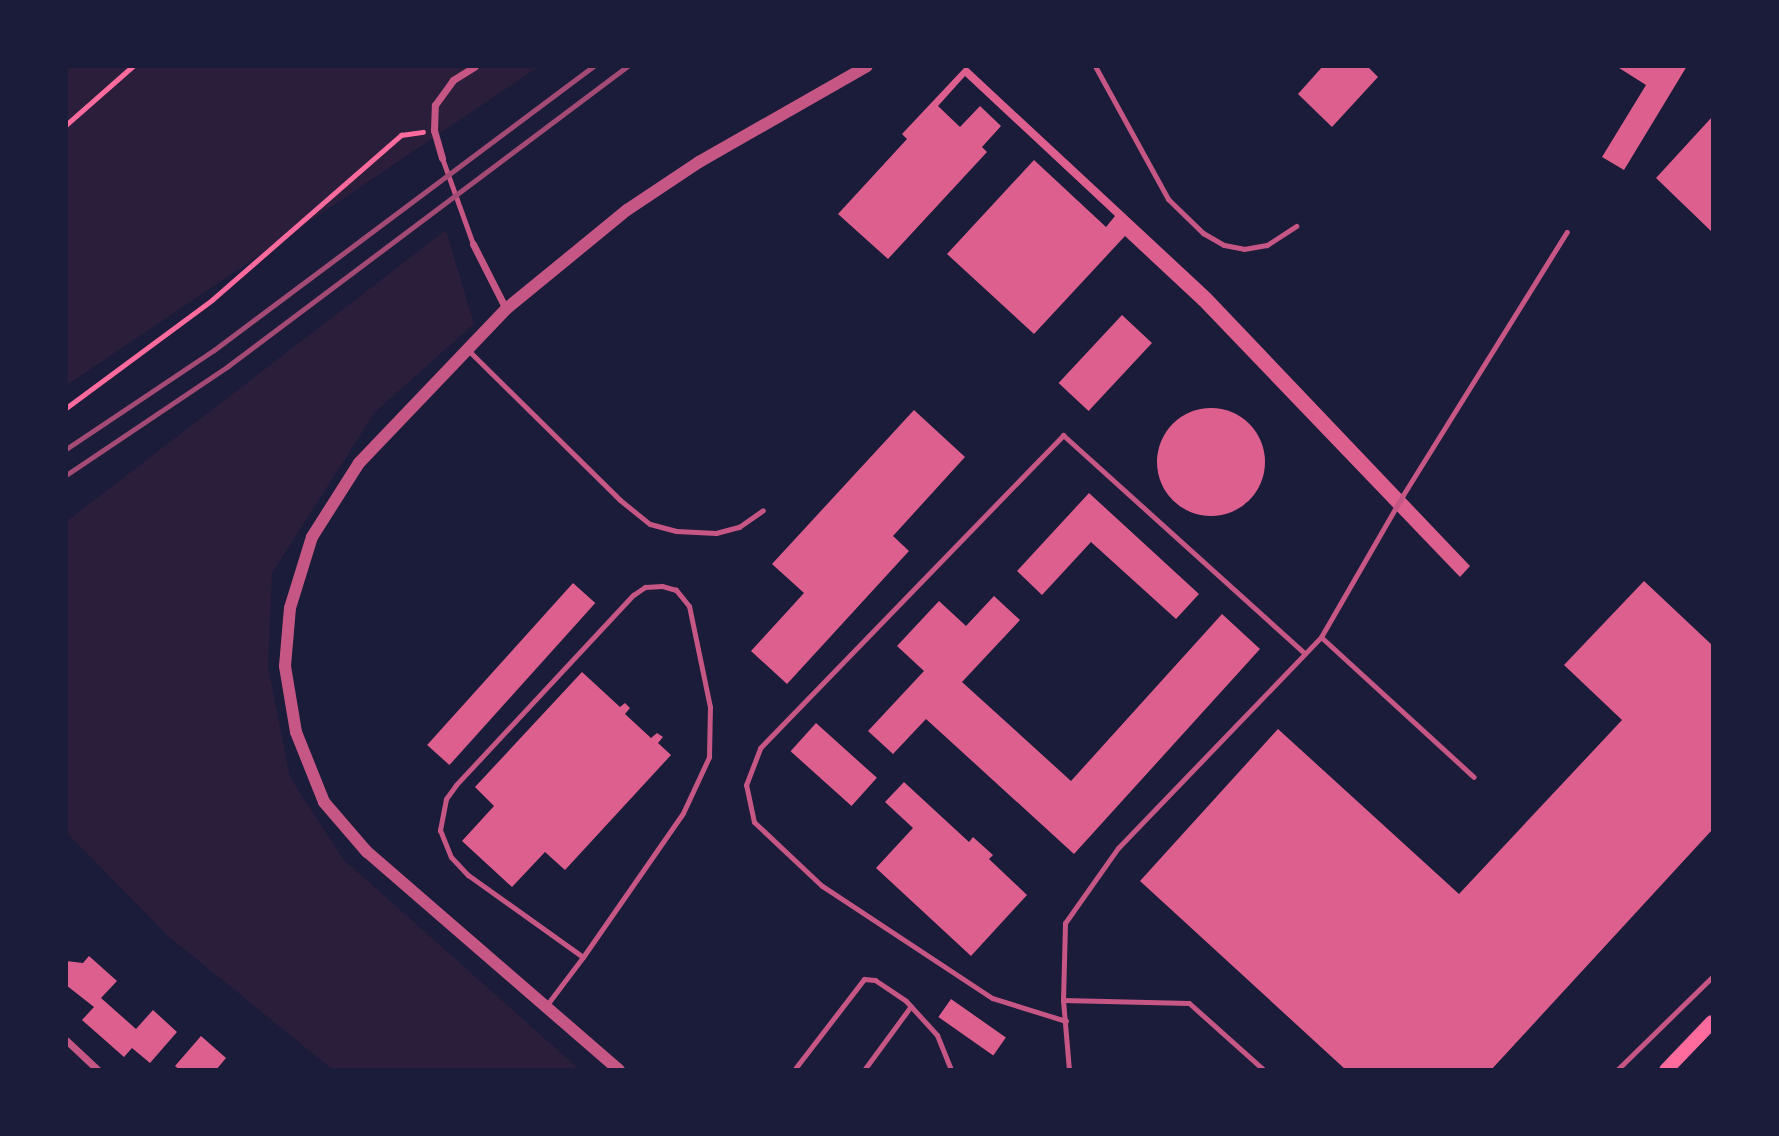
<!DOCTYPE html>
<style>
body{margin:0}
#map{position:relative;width:1779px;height:1136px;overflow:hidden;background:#1b1b3a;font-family:"Open Sans",sans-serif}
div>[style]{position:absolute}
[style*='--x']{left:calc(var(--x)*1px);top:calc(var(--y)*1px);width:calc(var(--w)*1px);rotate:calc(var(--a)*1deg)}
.green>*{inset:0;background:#2a1e3b}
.building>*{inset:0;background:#dd5f8e;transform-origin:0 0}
.round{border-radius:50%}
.path>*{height:4.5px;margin:-2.25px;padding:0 2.25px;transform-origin:2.25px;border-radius:2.25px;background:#ff6b9d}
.service>*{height:5px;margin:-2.5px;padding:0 2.5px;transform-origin:2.5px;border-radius:2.5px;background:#c65784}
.minor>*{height:7px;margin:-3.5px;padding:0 3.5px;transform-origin:3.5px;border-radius:3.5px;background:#c65784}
.tertiary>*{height:12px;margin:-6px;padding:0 6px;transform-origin:6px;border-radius:6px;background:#c65784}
.secondary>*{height:14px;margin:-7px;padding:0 7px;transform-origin:7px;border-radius:7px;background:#ff6b9d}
.rail>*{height:5px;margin:-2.5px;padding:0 2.5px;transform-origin:2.5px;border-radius:2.5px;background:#a44b75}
span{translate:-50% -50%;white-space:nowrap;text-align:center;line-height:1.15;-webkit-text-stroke:6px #1b1b3a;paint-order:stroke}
.frame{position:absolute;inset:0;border:68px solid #1b1b3a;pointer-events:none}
</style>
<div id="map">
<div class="green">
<i style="clip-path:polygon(67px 67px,538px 67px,67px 385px)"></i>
<i style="clip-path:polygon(446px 230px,474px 324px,375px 412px,272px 573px,268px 666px,290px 777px,343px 859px,579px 1069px,332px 1069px,168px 936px,67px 833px,67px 521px)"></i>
</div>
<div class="building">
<i style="clip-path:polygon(966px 66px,1210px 293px,1470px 566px,1460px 577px,1200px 306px,1125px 236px,1034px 334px,947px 254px,1034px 160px,1106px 227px,1115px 216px,965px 76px,938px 106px,960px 127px,980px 106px,1001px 126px,982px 147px,987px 152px,888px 259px,838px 214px,907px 139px,902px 134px)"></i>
<i style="clip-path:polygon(1323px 66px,1367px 66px,1378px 77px,1332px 127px,1298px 94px)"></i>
<i style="clip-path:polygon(1616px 66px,1687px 66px,1624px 170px,1602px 157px,1646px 85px)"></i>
<i style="clip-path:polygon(1712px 117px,1712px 232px,1656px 178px)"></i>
<i style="left:1122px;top:315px;width:41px;height:93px;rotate:43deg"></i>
<i class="round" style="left:1157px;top:408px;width:108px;height:108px"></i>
<i style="clip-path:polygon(914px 410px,965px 457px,893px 536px,909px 551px,787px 684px,751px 651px,804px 593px,772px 564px)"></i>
<i style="clip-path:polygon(1089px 493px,1199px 594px,1176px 619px,1091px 542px,1042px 595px,1017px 571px)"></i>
<i style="clip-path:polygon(1644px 581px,1712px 645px,1712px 830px,1491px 1070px,1346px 1070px,1140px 881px,1278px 729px,1459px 894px,1622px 720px,1564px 665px)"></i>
<i style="left:573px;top:583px;width:30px;height:218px;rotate:42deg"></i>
<i style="clip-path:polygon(994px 596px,1020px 620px,962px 682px,1071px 781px,1222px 614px,1260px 649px,1074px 854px,926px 719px,893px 754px,868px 731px,924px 671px,897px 646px,939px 601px,966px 626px)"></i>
<i style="clip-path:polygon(582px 672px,620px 707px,625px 703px,630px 708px,625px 714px,651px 738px,657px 733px,663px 737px,658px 743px,671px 755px,565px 870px,545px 852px,512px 887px,462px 841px,494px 806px,475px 787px)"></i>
<i style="left:816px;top:723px;width:82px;height:38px;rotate:42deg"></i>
<i style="clip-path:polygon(904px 782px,969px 842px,973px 837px,993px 855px,989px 859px,1027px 895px,971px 956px,876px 868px,913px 828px,885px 802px)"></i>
<i style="clip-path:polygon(89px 956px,117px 981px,101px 998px,136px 1029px,153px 1010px,177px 1032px,150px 1063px,132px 1048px,124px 1057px,82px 1020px,94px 1007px,66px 985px,66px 961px,83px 963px)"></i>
<i style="left:951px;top:999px;width:67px;height:22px;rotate:35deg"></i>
<i style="clip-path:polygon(201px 1036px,226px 1058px,216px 1070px,180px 1070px,175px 1066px)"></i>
</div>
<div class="path">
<i style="--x:66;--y:125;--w:89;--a:-41.4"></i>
<i style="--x:66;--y:408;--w:182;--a:-36.5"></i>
<i style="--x:212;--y:300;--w:251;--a:-41.1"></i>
<i style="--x:401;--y:135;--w:22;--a:-8"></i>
</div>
<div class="service">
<i style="--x:1095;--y:66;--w:152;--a:61.2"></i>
<i style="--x:1168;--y:199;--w:49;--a:44.2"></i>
<i style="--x:1203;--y:233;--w:24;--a:30"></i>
<i style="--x:1224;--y:245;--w:20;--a:11"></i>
<i style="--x:1244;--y:249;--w:23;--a:-10"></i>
<i style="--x:1267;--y:245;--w:35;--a:-33"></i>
<i style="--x:442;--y:158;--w:91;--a:70.2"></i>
<i style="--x:469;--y:351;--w:212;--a:44.6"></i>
<i style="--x:620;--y:500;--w:38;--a:39"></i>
<i style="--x:650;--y:524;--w:27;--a:15"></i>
<i style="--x:676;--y:531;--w:40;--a:2.9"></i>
<i style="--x:716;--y:533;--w:24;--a:-15"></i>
<i style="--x:739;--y:527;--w:29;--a:-35"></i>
<i style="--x:1321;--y:637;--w:207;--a:42.5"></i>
<i style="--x:1063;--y:1000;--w:126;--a:1.4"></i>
<i style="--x:1189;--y:1003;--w:101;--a:41.8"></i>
<i style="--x:546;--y:1006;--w:61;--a:-52.9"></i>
<i style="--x:583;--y:957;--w:175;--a:-55.2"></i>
<i style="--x:683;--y:813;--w:62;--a:-65.1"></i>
<i style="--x:709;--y:757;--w:50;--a:-88.9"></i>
<i style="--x:710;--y:707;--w:103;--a:-101.7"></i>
<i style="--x:689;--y:606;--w:21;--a:-129"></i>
<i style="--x:676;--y:590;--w:15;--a:-164"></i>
<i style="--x:662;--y:586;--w:17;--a:177"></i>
<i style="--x:645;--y:587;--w:14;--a:146"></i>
<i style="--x:633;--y:595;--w:260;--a:133"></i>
<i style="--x:456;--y:785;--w:17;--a:126"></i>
<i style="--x:446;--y:799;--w:32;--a:101"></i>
<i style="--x:440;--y:830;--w:29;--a:68"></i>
<i style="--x:451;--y:857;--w:25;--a:47"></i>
<i style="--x:468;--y:875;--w:141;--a:35.5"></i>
<i style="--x:1066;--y:1021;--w:77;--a:-162.7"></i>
<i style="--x:992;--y:998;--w:204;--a:-146.6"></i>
<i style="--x:822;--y:886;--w:93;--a:-136.7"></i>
<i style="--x:754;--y:822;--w:38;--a:-102"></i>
<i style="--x:746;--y:785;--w:40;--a:-69"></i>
<i style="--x:760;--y:748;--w:436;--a:-45.9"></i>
<i style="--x:1063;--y:435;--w:325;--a:42.1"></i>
<i style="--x:794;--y:1070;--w:115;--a:-52.4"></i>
<i style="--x:864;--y:979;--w:11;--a:5"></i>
<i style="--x:875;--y:980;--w:37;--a:34"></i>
<i style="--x:906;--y:1001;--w:46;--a:47.6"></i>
<i style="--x:937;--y:1035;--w:38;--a:68"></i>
<i style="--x:864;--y:1070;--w:79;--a:-53.7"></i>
<i style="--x:1069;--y:1070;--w:70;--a:-94.9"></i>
<i style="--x:1063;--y:1000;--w:77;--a:-88.5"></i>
<i style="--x:1065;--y:923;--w:92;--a:-54.8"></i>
<i style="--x:1118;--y:848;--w:293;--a:-46.1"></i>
<i style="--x:1321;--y:637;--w:164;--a:-60"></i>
<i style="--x:1403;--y:495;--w:310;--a:-58.1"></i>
<i style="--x:1617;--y:1070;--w:133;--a:-44.4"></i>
</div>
<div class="minor">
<i style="--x:442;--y:158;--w:29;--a:-106"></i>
<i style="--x:434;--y:130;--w:25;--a:-88"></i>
<i style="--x:435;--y:105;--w:31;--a:-54"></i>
<i style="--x:453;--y:80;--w:26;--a:-32"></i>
<i style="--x:473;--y:244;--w:73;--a:63.1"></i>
<i style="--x:66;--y:1040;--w:44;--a:43.2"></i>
</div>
<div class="tertiary">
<i style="--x:619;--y:1070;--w:333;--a:-139.1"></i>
<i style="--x:367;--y:852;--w:66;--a:-130.7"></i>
<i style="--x:324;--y:802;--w:75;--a:-111.8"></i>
<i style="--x:296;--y:732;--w:67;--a:-99.5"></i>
<i style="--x:285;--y:666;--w:58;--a:-85.1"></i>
<i style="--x:290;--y:608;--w:74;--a:-72.8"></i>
<i style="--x:312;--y:537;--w:88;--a:-57.6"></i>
<i style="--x:359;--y:463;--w:213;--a:-46.3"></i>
<i style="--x:506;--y:309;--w:156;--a:-39.3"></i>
<i style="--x:627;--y:210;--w:87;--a:-33.7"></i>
<i style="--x:699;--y:162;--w:193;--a:-29.7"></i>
</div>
<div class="secondary">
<i style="--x:1666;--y:1070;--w:66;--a:-46.2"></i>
</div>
<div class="rail">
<i style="--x:66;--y:449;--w:178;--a:-33.8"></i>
<i style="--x:214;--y:350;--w:474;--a:-36.8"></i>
<i style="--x:66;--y:475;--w:195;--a:-33.9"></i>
<i style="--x:228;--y:366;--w:500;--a:-36.9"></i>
</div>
<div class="frame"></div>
</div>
